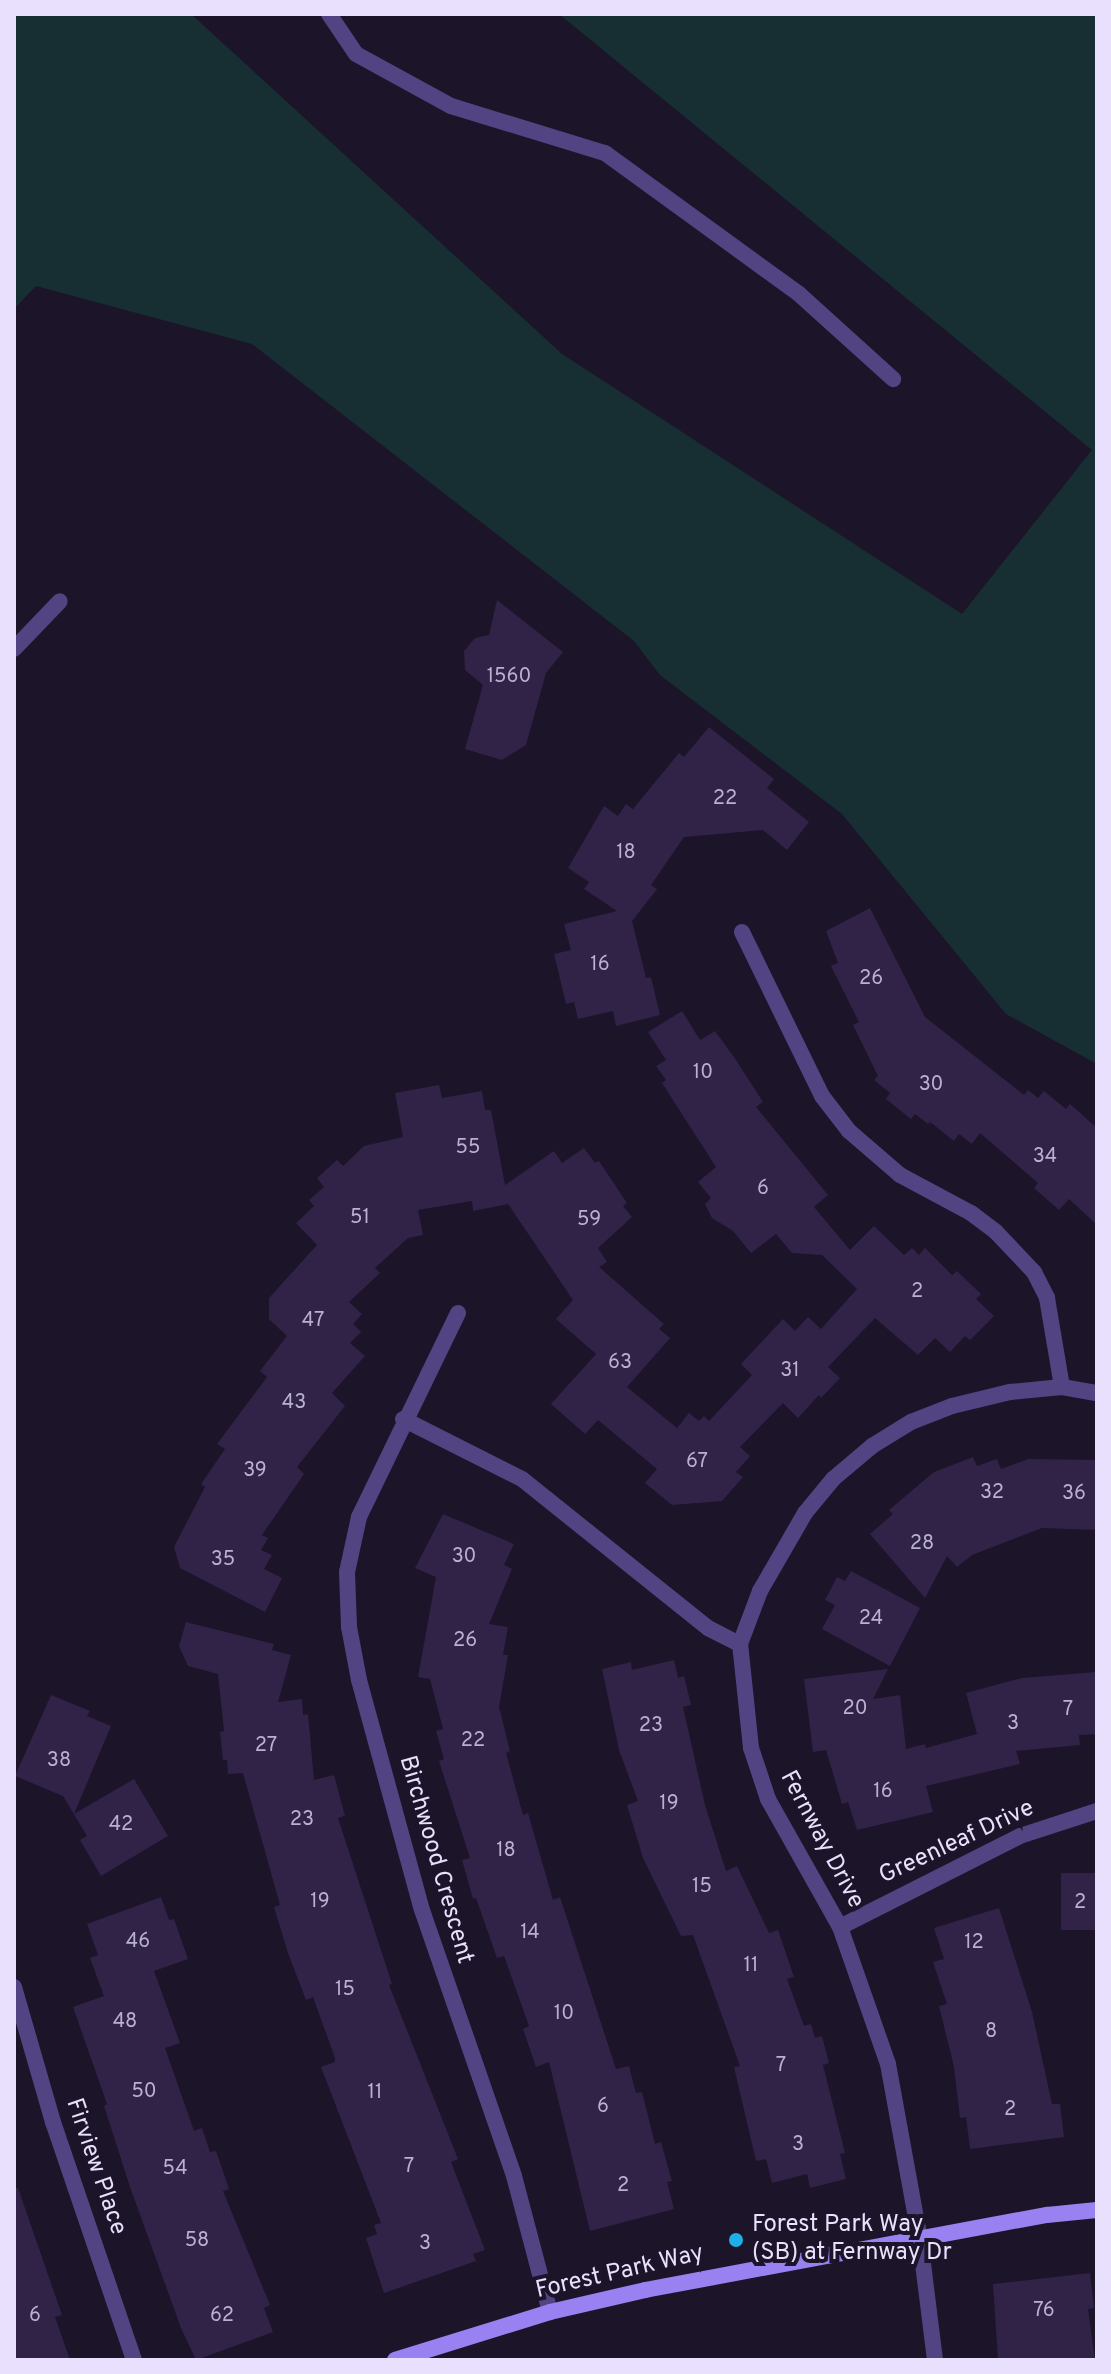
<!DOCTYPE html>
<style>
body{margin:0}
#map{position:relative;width:1111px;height:2374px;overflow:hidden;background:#1c1429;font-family:Overpass,sans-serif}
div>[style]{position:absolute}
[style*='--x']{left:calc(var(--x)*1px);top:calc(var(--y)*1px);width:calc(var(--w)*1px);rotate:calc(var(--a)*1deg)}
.green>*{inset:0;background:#172f33}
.building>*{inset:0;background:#312248;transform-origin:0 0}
.lane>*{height:16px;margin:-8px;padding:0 8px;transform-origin:8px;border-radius:8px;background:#524483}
.street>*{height:16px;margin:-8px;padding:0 8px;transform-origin:8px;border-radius:8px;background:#524483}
.secondary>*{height:16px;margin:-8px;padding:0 8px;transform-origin:8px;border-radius:8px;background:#9981f2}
.dots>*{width:22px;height:22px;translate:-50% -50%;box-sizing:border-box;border:4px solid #1c1429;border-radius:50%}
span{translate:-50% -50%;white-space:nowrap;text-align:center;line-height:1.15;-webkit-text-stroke:8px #1c1429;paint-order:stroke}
.number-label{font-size:20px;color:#bab0cf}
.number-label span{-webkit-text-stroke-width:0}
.street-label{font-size:24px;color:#e8e0fc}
.poi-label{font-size:24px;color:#e8e0fc}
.left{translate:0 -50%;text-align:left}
.frame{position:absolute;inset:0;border:16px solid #e8e0fc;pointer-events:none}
</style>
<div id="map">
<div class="green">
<i style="clip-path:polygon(14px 14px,191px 14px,562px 354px,962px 614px,1092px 450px,559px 14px,1097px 14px,1097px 1064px,1006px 1014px,842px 814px,660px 675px,634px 641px,252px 344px,36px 286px,14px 309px)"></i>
</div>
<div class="building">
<i style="clip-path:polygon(497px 600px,563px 652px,546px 673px,526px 745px,502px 760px,465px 749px,483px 685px,465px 670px,464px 651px,475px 638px,489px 635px)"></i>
<i style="clip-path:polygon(709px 727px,774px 779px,767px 788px,809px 822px,787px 850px,763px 830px,684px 837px,651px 885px,657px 889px,632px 921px,646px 978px,651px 977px,660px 1015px,616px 1026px,613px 1011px,578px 1019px,574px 1002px,566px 1004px,554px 954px,571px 950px,564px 924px,617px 911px,584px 889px,589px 882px,568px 868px,604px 806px,618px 816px,626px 804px,633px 809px,679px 753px,684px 757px)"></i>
<i style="clip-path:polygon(870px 908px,925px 1017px,1024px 1095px,1028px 1090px,1038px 1098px,1044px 1091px,1066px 1109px,1070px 1104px,1097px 1128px,1097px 1225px,1069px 1199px,1059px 1210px,1034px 1188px,1038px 1183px,980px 1133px,972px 1144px,959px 1134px,954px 1141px,930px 1122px,928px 1124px,915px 1114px,911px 1119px,886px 1099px,890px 1093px,874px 1080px,878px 1076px,853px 1025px,859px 1022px,831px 966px,838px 963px,826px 931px)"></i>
<i style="clip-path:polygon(682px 1011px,700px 1040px,715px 1031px,736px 1060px,763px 1102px,756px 1107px,828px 1195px,814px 1207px,850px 1250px,874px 1226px,904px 1255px,912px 1248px,919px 1255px,925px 1248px,952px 1275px,957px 1271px,981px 1294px,976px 1299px,994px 1316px,970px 1340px,965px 1336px,950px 1352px,935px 1338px,918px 1355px,875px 1318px,828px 1367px,840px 1378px,821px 1398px,819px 1395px,798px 1418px,783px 1403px,740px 1447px,750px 1456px,736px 1472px,743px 1477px,722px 1501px,672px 1505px,645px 1483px,657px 1469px,598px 1420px,585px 1434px,551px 1404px,596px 1354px,556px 1319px,573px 1300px,508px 1204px,473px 1211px,472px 1201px,418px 1210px,423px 1235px,408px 1238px,375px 1268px,380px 1273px,349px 1302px,362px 1314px,353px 1324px,361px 1332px,350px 1343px,365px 1356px,332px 1393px,345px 1406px,297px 1467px,304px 1474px,262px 1535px,268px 1538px,261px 1550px,272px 1555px,264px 1569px,282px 1578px,265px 1612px,180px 1568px,174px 1547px,205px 1487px,201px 1484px,225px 1449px,217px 1444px,267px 1377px,260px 1371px,287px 1336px,269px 1319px,269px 1298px,317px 1245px,296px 1223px,314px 1206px,309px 1200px,324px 1187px,317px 1178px,337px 1160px,343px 1166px,364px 1146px,403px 1137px,395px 1093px,439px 1085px,442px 1098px,482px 1091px,485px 1110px,491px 1110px,505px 1185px,554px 1151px,562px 1163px,584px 1148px,595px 1163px,599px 1161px,627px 1203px,623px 1206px,632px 1217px,598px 1248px,607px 1262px,599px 1267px,664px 1324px,659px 1329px,670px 1338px,627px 1387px,677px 1428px,689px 1413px,699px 1421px,704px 1416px,709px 1421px,752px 1375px,741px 1364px,783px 1319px,795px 1331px,808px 1317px,821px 1329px,857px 1289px,822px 1255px,792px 1253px,776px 1234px,751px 1253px,733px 1231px,712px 1218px,705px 1204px,711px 1198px,698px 1182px,716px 1167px,662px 1083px,666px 1080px,656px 1066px,666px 1060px,648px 1032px)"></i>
<i style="clip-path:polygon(973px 1457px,977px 1466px,997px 1459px,1001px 1469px,1028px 1459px,1097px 1460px,1097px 1530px,1042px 1528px,972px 1555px,957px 1567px,947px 1556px,925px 1598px,870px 1534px,893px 1514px,889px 1510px,934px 1472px)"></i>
<i style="clip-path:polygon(443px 1514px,514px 1544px,504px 1565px,512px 1569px,489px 1624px,508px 1627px,503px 1655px,508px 1655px,499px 1707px,510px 1751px,506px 1753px,523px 1815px,528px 1813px,553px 1900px,560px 1897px,616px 2069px,629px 2066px,636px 2093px,642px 2092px,655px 2144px,661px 2142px,672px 2181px,667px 2182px,674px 2209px,590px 2231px,549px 2062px,536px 2067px,523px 2029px,529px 2026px,504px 1956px,497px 1958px,476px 1898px,473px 1899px,462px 1860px,470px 1858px,439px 1761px,444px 1759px,436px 1731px,443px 1729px,430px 1679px,418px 1677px,436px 1577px,415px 1568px)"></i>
<i style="clip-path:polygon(851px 1571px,920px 1608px,890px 1666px,822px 1629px,835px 1605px,825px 1600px,837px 1577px,845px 1581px)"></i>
<i style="clip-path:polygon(186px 1622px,274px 1644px,272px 1650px,291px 1655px,278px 1702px,302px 1699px,303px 1715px,308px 1714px,314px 1780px,334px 1775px,345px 1816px,338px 1818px,392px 1984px,389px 1985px,458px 2159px,451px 2162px,485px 2250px,473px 2254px,476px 2261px,384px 2293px,366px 2238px,377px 2234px,374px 2225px,381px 2223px,321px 2067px,335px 2062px,335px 2058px,313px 1997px,306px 2000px,288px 1953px,274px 1907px,280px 1905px,243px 1773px,228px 1774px,227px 1760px,223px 1760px,220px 1732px,224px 1731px,218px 1674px,188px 1666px,179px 1646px)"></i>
<i style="clip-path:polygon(674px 1660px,678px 1678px,684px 1676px,691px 1705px,683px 1707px,705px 1805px,726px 1871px,737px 1866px,769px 1933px,778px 1930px,794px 1977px,787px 1979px,804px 2026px,811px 2024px,815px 2038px,822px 2036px,829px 2063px,823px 2065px,845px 2153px,840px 2154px,846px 2179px,810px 2188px,807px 2174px,772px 2183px,766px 2159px,756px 2161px,734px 2067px,740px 2066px,693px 1935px,681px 1936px,643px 1858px,627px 1805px,638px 1801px,619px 1750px,602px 1669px,631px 1662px,632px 1670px)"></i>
<i style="clip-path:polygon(888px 1669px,873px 1699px,900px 1695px,906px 1749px,925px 1744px,926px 1748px,977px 1734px,966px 1693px,1022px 1678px,1096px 1672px,1097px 1734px,1079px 1735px,1080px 1745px,1016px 1751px,1020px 1764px,926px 1786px,933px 1812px,857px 1830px,848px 1802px,842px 1804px,826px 1750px,813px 1752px,804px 1679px)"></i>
<i style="clip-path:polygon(51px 1695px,90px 1711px,87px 1716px,111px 1726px,74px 1814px,134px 1779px,168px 1836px,101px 1876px,80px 1840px,87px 1836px,63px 1796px,15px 1776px)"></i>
<i style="left:1097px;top:1873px;width:57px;height:36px;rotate:90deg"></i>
<i style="clip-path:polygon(161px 1897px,169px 1920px,174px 1919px,188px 1959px,154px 1971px,180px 2043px,165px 2048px,194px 2131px,202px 2128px,210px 2152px,216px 2151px,229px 2189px,223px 2191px,270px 2305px,264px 2308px,273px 2332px,196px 2360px,181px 2328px,130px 2187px,104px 2106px,107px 2104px,73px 2007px,104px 1996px,90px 1958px,98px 1955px,87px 1924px)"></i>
<i style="clip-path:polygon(999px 1908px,1032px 2012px,1052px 2104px,1060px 2104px,1064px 2137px,970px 2149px,966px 2117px,960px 2118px,954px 2067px,939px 2006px,947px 2004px,933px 1962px,944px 1959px,934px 1928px)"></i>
<i style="clip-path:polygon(14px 2188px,18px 2188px,62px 2315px,55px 2317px,70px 2360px,14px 2360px)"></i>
<i style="clip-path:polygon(1090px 2273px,1094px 2308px,1088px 2309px,1095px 2360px,998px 2360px,993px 2284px)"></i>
</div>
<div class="lane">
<i style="--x:329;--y:14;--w:48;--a:56"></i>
<i style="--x:356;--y:54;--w:108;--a:28.7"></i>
<i style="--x:451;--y:106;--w:161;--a:17"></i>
<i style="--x:605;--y:153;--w:240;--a:36"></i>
<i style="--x:799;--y:294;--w:127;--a:42.1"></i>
</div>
<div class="street">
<i style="--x:14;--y:649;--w:66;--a:-46.2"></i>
<i style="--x:742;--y:932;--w:182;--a:64"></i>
<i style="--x:822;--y:1096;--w:44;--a:52.4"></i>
<i style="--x:849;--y:1131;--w:67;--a:40.8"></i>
<i style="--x:900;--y:1175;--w:81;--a:28.2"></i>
<i style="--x:971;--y:1213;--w:31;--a:37"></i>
<i style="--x:996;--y:1232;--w:55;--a:46.5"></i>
<i style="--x:1034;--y:1272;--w:29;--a:63"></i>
<i style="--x:1047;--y:1298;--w:90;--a:80.4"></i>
<i style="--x:458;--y:1313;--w:227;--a:115.9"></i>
<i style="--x:359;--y:1517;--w:56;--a:102.3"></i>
<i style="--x:347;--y:1572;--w:55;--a:87.9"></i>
<i style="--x:349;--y:1627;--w:54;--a:79.3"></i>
<i style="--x:359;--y:1680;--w:238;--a:74.7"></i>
<i style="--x:422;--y:1910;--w:281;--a:70.9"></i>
<i style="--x:514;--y:2176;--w:141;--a:75.2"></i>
<i style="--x:403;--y:1419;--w:133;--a:26.8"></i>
<i style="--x:522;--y:1479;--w:238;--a:38.7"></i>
<i style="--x:708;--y:1628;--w:36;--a:27"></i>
<i style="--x:840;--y:1927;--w:202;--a:-26.8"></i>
<i style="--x:1020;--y:1836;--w:81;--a:-18"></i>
<i style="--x:14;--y:1987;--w:141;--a:73.9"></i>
<i style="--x:53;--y:2122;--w:251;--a:71.2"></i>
<i style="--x:935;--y:2360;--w:121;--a:-97.1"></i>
<i style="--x:920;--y:2240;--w:179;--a:-100.3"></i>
<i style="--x:888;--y:2064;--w:145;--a:-109.3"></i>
<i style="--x:840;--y:1927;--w:147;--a:-119.4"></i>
<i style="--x:768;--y:1799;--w:54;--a:-108.4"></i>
<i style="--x:751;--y:1748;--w:105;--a:-96"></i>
<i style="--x:740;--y:1644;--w:57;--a:-69.3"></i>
<i style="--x:760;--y:1591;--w:90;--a:-60"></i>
<i style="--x:805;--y:1513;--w:44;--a:-50.5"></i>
<i style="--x:833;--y:1479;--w:51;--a:-40.2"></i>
<i style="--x:872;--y:1446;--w:46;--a:-31.6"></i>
<i style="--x:911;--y:1422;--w:44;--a:-21.3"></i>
<i style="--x:952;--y:1406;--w:60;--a:-13.6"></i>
<i style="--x:1010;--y:1392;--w:52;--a:-5.5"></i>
<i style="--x:1062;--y:1387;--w:36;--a:10"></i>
</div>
<div class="secondary">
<i style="--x:395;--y:2360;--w:162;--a:-17.2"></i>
<i style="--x:550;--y:2312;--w:98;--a:-13"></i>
<i style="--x:645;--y:2290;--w:409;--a:-10.6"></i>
<i style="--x:1047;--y:2215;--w:50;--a:-5.7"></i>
</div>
<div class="dots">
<i style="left:736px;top:2240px;background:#20aee8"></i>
</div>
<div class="number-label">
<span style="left:509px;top:677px">1560</span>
<span style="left:725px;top:799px">22</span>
<span style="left:626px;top:853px">18</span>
<span style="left:600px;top:965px">16</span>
<span style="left:871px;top:979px">26</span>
<span style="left:703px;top:1073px">10</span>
<span style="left:931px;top:1085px">30</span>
<span style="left:468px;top:1148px">55</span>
<span style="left:1045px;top:1157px">34</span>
<span style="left:763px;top:1189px">6</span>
<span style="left:360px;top:1218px">51</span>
<span style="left:589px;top:1220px">59</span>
<span style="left:917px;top:1292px">2</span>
<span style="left:313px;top:1321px">47</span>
<span style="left:620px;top:1363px">63</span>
<span style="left:790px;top:1371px">31</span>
<span style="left:294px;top:1403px">43</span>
<span style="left:697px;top:1462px">67</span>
<span style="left:255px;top:1471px">39</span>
<span style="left:992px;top:1493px">32</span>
<span style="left:1074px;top:1494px">36</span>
<span style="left:922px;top:1544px">28</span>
<span style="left:464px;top:1557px">30</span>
<span style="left:223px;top:1560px">35</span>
<span style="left:871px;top:1619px">24</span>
<span style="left:465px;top:1641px">26</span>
<span style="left:855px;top:1709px">20</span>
<span style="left:1068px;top:1710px">7</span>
<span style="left:1013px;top:1724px">3</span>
<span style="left:651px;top:1726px">23</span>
<span style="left:473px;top:1741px">22</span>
<span style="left:266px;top:1746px">27</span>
<span style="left:59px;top:1761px">38</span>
<span style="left:883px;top:1792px">16</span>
<span style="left:669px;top:1804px">19</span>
<span style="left:302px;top:1820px">23</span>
<span style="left:121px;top:1825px">42</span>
<span style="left:506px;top:1851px">18</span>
<span style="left:702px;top:1887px">15</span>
<span style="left:320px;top:1902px">19</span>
<span style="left:1080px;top:1903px">2</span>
<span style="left:530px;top:1933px">14</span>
<span style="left:138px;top:1942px">46</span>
<span style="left:974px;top:1943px">12</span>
<span style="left:751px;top:1966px">11</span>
<span style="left:345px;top:1990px">15</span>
<span style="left:564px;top:2014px">10</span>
<span style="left:125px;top:2022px">48</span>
<span style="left:991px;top:2032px">8</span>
<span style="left:781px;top:2066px">7</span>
<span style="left:144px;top:2092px">50</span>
<span style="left:375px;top:2093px">11</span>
<span style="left:603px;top:2107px">6</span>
<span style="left:1010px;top:2110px">2</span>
<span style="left:798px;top:2145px">3</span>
<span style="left:409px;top:2167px">7</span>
<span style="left:175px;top:2169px">54</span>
<span style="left:623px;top:2186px">2</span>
<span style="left:197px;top:2241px">58</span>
<span style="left:425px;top:2244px">3</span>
<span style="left:1044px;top:2311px">76</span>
<span style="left:35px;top:2316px">6</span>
<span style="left:222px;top:2316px">62</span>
</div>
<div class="street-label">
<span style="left:821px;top:1840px;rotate:62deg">Fernway Drive</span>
<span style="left:957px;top:1843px;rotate:-25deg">Greenleaf Drive</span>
<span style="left:435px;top:1860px;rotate:74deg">Birchwood Crescent</span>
<span style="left:95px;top:2167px;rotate:71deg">Firview Place</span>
<span style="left:620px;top:2273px;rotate:-13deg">Forest Park Way</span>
</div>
<div class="poi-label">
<span class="left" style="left:752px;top:2240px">Forest Park Way<br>(SB) at Fernway Dr</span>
</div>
<div class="frame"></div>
</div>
